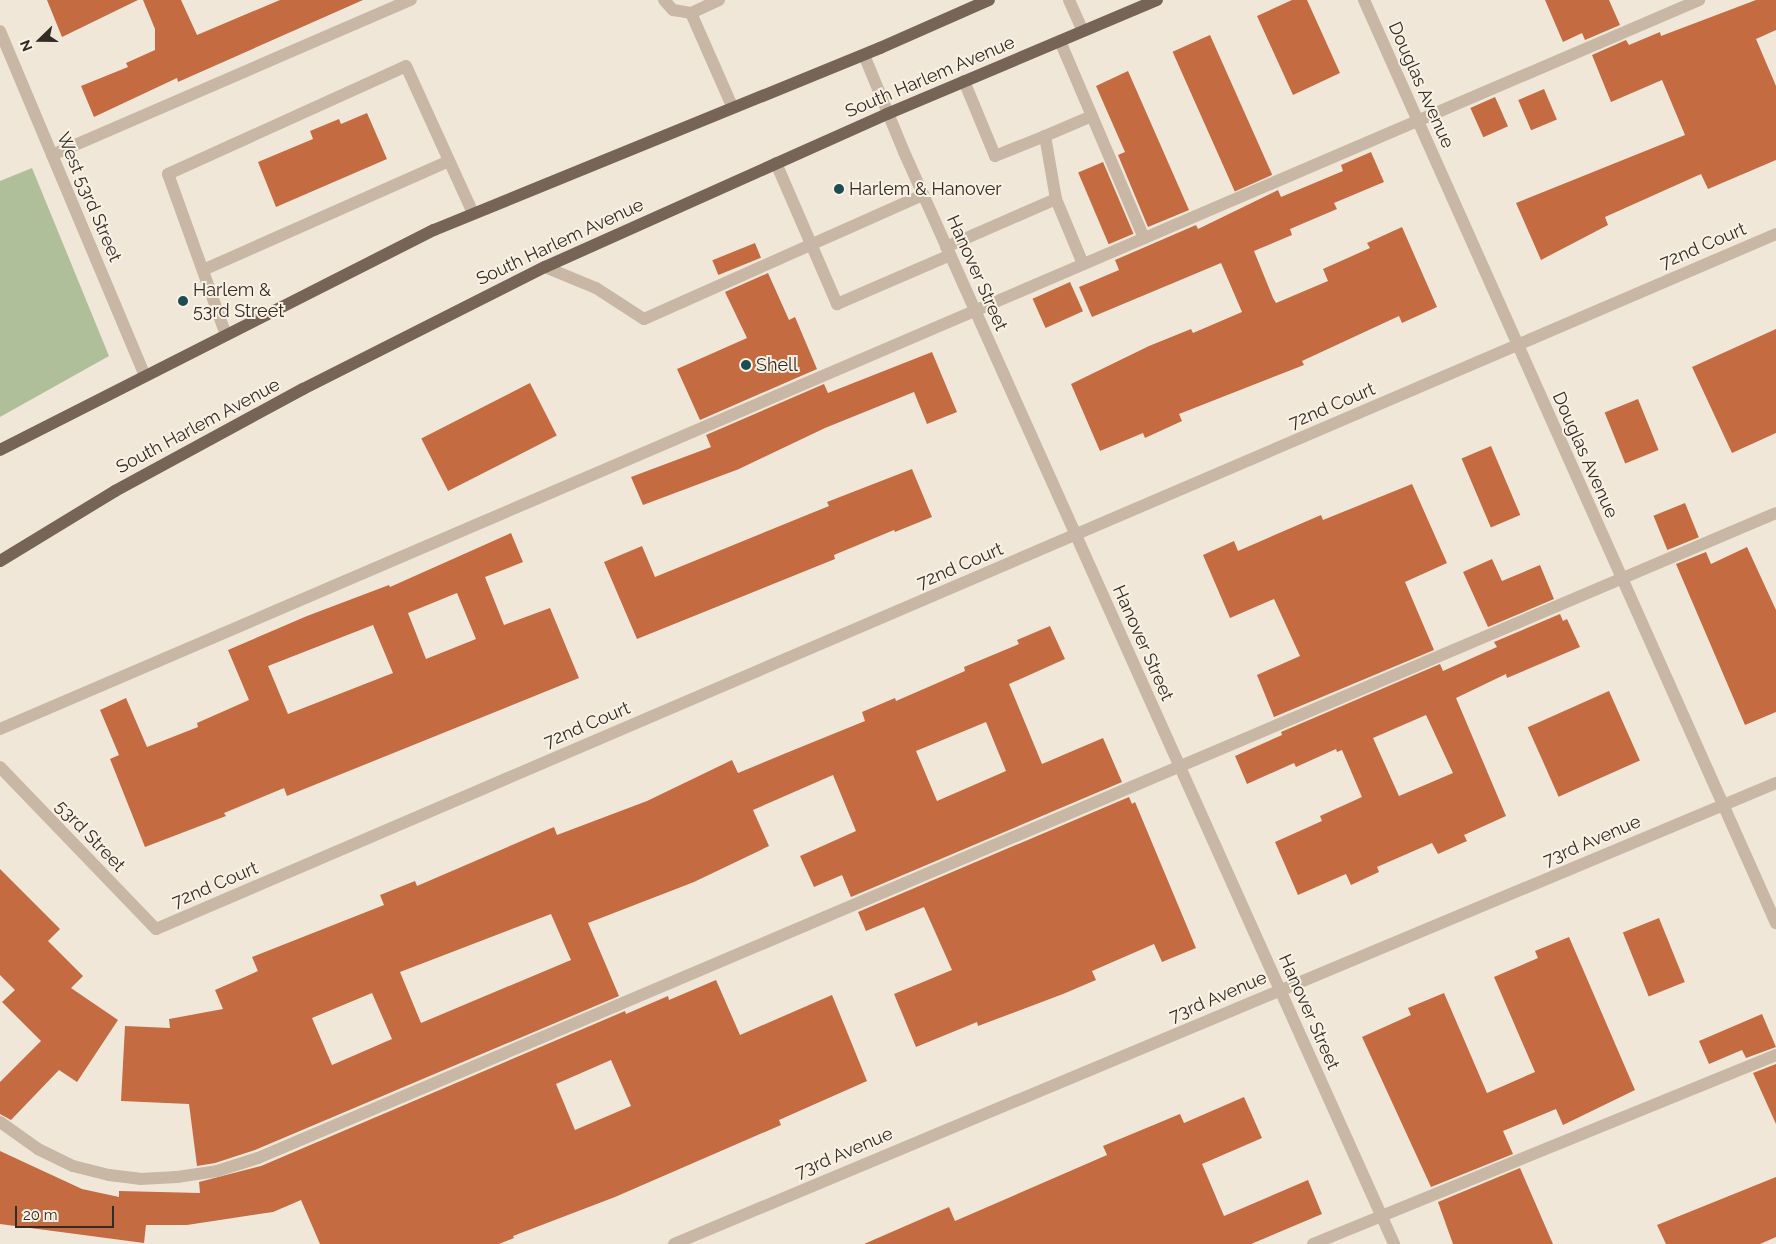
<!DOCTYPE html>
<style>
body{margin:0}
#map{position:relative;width:1776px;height:1244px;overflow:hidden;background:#f1e7d8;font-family:Raleway,sans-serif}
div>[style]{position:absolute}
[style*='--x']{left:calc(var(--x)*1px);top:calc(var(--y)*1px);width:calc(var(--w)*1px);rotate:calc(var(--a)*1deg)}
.green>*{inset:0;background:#afbf99}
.building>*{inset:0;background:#c56b42;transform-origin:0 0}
.service>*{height:12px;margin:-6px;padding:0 6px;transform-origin:6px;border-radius:6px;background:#c8b7a4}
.minor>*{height:12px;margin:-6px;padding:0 6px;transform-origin:6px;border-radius:6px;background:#c8b7a4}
.primary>*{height:12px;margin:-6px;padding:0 6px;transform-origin:6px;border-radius:6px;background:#766457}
.dots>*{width:14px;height:14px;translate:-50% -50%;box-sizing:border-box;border:2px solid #f9f1e4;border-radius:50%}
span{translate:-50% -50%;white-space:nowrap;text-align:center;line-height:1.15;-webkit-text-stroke:4px #f9f1e4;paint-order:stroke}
.street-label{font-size:18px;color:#342b26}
.poi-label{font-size:18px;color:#342b26}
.left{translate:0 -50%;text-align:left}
.north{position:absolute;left:15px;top:15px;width:50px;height:50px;-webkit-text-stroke:4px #f9f1e4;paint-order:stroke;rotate:248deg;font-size:14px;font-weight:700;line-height:20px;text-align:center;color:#342b26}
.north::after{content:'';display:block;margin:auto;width:18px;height:22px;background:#342b26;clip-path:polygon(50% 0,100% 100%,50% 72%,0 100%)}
.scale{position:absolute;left:15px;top:1206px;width:99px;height:22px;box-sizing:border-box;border:2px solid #342b26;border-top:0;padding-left:6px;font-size:15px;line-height:18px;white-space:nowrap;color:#342b26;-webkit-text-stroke:4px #f9f1e4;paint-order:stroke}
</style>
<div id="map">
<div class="green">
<i style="clip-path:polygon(32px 168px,109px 356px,0 417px,0 181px)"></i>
</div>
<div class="building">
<i style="clip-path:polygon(47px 0,138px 0,62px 37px)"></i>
<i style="clip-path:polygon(143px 0,181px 0,197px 35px,280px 0,363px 0,178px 82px,177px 78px,94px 117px,81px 86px,128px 67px,126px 63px,155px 50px,155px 29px)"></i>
<i style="clip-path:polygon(1292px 0,1307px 0,1340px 73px,1293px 95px,1257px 16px)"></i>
<i style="clip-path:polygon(1545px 0,1609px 0,1620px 25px,1585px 40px,1582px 33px,1563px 42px)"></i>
<i style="clip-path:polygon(1756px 0,1776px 0,1776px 30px,1756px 39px,1776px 86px,1776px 160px,1708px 189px,1701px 174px,1605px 217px,1608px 225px,1541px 260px,1516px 203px,1685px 135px,1662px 80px,1611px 102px,1592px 55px,1626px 40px,1629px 45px,1660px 32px,1661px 36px)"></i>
<i style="left:1210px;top:35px;width:153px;height:41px;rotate:66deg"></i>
<i style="clip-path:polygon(1128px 71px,1189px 210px,1148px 227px,1118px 155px,1125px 152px,1096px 86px)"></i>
<i style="left:1544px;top:89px;width:33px;height:28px;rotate:67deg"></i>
<i style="left:1495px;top:97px;width:32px;height:27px;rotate:66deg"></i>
<i style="clip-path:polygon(367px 113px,387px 159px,276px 207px,258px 162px,313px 139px,310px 131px,339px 119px,341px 124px)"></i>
<i style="clip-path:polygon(1371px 152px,1384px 182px,1334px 203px,1337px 209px,1290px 229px,1292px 235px,1254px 251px,1273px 298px,1276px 303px,1328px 281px,1323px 269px,1370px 248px,1367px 243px,1402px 227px,1437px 307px,1402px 323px,1399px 316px,1302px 361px,1304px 365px,1179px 414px,1182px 421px,1145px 438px,1143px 433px,1100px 451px,1071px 384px,1149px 346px,1191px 329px,1193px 333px,1242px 312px,1221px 263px,1092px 317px,1079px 287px,1119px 270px,1115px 260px,1196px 225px,1198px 229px,1278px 190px,1281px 197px,1343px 171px,1341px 165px)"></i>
<i style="left:1103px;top:162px;width:78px;height:27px;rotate:67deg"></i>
<i style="left:755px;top:243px;width:16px;height:46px;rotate:68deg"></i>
<i style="clip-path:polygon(768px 273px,789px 320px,795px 317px,817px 369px,700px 420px,677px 369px,747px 338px,725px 292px)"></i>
<i style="left:1070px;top:282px;width:32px;height:41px;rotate:66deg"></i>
<i style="clip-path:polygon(1776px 329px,1776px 433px,1732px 453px,1692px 367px)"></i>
<i style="clip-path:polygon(932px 352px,957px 412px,927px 424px,914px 392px,825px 428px,739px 469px,643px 505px,631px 477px,711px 447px,706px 435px,824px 384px,828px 393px)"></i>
<i style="left:530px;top:383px;width:59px;height:122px;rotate:63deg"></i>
<i style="left:1638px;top:399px;width:55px;height:36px;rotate:68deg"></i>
<i style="left:1491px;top:446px;width:75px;height:32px;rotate:67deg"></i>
<i style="clip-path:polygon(912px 469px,932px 517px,895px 532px,894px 530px,834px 555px,835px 559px,637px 639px,604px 562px,642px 546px,655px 577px,829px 506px,827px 502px)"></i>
<i style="clip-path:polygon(1412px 484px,1447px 563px,1405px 582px,1434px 650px,1274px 717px,1257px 675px,1300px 656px,1274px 599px,1230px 618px,1203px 555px,1234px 541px,1238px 551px,1321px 515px,1323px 520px)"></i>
<i style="left:1685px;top:503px;width:37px;height:34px;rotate:68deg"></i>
<i style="clip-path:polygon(evenodd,511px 533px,523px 562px,485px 577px,504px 625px,550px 608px,579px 678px,287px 796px,284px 788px,224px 813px,226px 816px,145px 847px,110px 759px,119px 755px,100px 710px,126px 698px,147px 747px,198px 727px,197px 723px,249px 700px,228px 650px,307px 616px,389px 585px,390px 587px,511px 533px,457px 593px,476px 639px,426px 659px,408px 613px,457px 593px,511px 533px,373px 625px,393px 673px,288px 714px,268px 666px,373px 625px)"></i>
<i style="clip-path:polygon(1747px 547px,1776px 610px,1776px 712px,1745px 725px,1676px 564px,1706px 552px,1711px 564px)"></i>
<i style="clip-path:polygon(1492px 559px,1502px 581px,1540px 565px,1554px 599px,1488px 627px,1463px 572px)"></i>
<i style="clip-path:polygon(evenodd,1560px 614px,1563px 621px,1567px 619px,1580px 647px,1507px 678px,1506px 674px,1456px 698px,1506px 816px,1464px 835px,1467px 841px,1438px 854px,1432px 843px,1377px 867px,1379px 872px,1351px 885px,1346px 874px,1298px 895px,1275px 842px,1322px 821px,1320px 816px,1362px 797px,1342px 750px,1337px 752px,1336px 749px,1296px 767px,1294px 763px,1247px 784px,1235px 756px,1282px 735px,1281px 732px,1440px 664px,1443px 671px,1497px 647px,1494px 642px,1560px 614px,1426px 715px,1453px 773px,1399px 796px,1373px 738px,1426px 715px)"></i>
<i style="clip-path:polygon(evenodd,1050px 626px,1065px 659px,1009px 684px,1042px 764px,1103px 738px,1122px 782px,851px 897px,842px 875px,814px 887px,800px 856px,856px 831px,833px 775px,753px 810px,769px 846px,694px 882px,588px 923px,619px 996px,255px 1150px,215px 1163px,197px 1166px,189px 1104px,121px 1101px,125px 1026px,170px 1028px,169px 1019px,223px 1009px,215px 990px,258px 971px,252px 957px,384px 905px,380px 895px,415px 881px,417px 886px,554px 827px,557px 835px,647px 801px,732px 760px,738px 773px,796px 749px,865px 721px,862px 712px,895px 698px,896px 701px,965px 671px,964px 667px,1019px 644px,1017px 640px,1050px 626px,986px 722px,1006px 771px,937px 801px,916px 751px,986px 722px,1050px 626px,551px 914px,571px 960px,421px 1023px,400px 972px,551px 914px,1050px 626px,372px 993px,392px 1039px,332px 1065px,312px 1018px,372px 993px)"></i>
<i style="left:1609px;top:691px;width:76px;height:89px;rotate:66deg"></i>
<i style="clip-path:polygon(1129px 797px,1132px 804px,1135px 802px,1196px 948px,1162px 962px,1154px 944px,1092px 971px,1096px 980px,1063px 994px,978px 1026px,977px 1022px,916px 1047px,894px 994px,952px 970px,924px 907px,866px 931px,858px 912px)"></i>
<i style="clip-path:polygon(0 869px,60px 929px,48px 941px,83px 976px,71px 988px,118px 1020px,77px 1082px,59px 1070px,11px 1120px,0 1114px,0 1082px,41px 1041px,2px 1002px,15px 990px,0 975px)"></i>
<i style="left:1659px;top:918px;width:69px;height:39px;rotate:68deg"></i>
<i style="clip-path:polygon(1569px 937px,1635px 1090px,1563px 1125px,1556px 1109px,1503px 1131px,1513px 1154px,1431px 1187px,1362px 1037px,1411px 1015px,1408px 1008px,1444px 993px,1487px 1093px,1535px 1072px,1494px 977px,1538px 958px,1535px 951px)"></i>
<i style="clip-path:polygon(evenodd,716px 980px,740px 1035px,832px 995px,867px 1081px,779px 1120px,781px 1125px,615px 1197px,513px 1236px,514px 1238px,499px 1244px,320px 1244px,301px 1200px,273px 1212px,187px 1225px,146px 1225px,144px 1243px,0 1224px,0 1151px,82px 1189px,119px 1197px,119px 1191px,200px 1193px,199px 1182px,261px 1166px,625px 1011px,626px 1014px,668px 996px,669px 1000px,716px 980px,611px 1060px,631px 1106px,575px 1130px,556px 1084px,611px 1060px)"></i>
<i style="clip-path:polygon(1762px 1014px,1776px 1047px,1746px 1058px,1742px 1050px,1709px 1064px,1699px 1041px)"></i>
<i style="clip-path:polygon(1776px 1064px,1776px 1124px,1753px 1073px)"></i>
<i style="clip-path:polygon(1244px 1097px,1262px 1138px,1202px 1164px,1224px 1216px,1308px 1180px,1322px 1214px,1251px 1244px,864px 1244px,949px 1207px,955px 1221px,1107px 1155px,1103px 1146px,1180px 1114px,1184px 1123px)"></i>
<i style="clip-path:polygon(1520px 1168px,1553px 1244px,1453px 1244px,1438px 1202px)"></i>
<i style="clip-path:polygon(1776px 1177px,1776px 1237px,1760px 1244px,1666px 1244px,1657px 1225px)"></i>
</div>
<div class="service">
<i style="--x:664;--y:0;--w:13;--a:48"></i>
<i style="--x:673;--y:10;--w:18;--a:9"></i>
<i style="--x:719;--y:0;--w:31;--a:155"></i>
<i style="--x:691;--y:13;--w:102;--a:66.2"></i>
<i style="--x:1060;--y:41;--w:214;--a:66.9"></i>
<i style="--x:964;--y:81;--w:81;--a:67.5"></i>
<i style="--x:995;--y:156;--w:54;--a:-21.8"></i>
<i style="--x:52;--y:155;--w:391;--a:-23.4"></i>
<i style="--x:776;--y:163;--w:154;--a:66.6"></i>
<i style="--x:837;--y:304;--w:123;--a:-23.4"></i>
<i style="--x:946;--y:247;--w:120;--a:-23.6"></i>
<i style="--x:1083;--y:264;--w:70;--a:-112.6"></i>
<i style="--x:1056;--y:199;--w:64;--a:-99.9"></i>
<i style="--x:1045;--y:136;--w:51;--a:-23.1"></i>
<i style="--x:545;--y:267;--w:55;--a:22.4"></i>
<i style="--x:596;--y:288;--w:57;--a:32.9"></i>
<i style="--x:644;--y:319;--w:305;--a:-24"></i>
<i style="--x:203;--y:270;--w:269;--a:-23.9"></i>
<i style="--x:226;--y:335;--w:171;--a:-109.8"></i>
<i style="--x:168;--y:174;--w:261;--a:-24.4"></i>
<i style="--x:406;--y:66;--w:162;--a:65.5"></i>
<i style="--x:0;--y:729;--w:1849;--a:-23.22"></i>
<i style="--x:0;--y:1122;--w:47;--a:35.4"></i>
<i style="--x:38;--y:1149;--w:39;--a:26"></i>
<i style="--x:73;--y:1166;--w:37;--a:14"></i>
<i style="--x:109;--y:1175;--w:31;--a:7"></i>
<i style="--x:140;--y:1179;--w:37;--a:-3"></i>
<i style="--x:177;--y:1177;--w:40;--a:-8.5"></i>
<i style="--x:217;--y:1171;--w:43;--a:-17.6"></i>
<i style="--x:258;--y:1158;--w:1649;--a:-23.02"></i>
<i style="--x:1313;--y:1244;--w:500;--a:-22.21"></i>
</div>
<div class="minor">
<i style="--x:1069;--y:0;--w:34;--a:66"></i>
<i style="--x:1364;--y:0;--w:1011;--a:65.95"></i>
<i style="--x:0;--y:31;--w:374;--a:67.2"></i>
<i style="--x:864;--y:55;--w:105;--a:67.6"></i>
<i style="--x:904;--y:152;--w:1197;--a:65.83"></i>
<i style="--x:0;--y:767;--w:225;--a:46.1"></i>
<i style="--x:156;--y:929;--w:1763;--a:-23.22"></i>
<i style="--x:674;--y:1244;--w:1195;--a:-22.7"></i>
</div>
<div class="primary">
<i style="--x:0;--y:450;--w:487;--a:-26.9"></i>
<i style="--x:434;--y:230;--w:482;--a:-22.2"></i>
<i style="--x:880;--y:48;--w:119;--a:-23.8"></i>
<i style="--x:0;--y:561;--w:135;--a:-31.3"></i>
<i style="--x:115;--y:491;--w:214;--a:-28.5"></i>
<i style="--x:303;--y:389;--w:271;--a:-26.8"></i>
<i style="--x:545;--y:267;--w:375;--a:-24.1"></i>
<i style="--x:887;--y:114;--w:293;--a:-22.9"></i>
</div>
<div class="dots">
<i style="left:839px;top:189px;background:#1c4d55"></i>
<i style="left:183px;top:301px;background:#1c4d55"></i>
<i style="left:746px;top:365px;background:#1c4d55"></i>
</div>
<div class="street-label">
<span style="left:930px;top:77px;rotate:-23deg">South Harlem Avenue</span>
<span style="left:1421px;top:85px;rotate:66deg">Douglas Avenue</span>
<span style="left:89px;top:197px;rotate:67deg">West 53rd Street</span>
<span style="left:560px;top:242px;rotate:-25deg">South Harlem Avenue</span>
<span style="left:1703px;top:246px;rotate:-23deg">72nd Court</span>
<span style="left:977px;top:273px;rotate:66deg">Hanover Street</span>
<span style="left:1332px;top:406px;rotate:-23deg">72nd Court</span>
<span style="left:198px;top:426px;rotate:-28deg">South Harlem Avenue</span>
<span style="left:1585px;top:455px;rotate:66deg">Douglas Avenue</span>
<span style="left:960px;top:566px;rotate:-23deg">72nd Court</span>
<span style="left:1143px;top:643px;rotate:66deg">Hanover Street</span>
<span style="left:587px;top:725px;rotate:-23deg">72nd Court</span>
<span style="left:90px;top:836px;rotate:46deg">53rd Street</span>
<span style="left:1592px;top:841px;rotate:-23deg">73rd Avenue</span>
<span style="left:215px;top:885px;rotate:-23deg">72nd Court</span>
<span style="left:1218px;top:997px;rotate:-23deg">73rd Avenue</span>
<span style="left:1309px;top:1012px;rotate:66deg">Hanover Street</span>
<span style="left:844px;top:1153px;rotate:-23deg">73rd Avenue</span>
</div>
<div class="poi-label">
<span class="left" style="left:849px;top:189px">Harlem &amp; Hanover</span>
<span class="left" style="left:193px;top:301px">Harlem &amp;<br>53rd Street</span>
<span class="left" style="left:756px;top:365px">Shell</span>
</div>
<div class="north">N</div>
<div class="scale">20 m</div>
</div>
